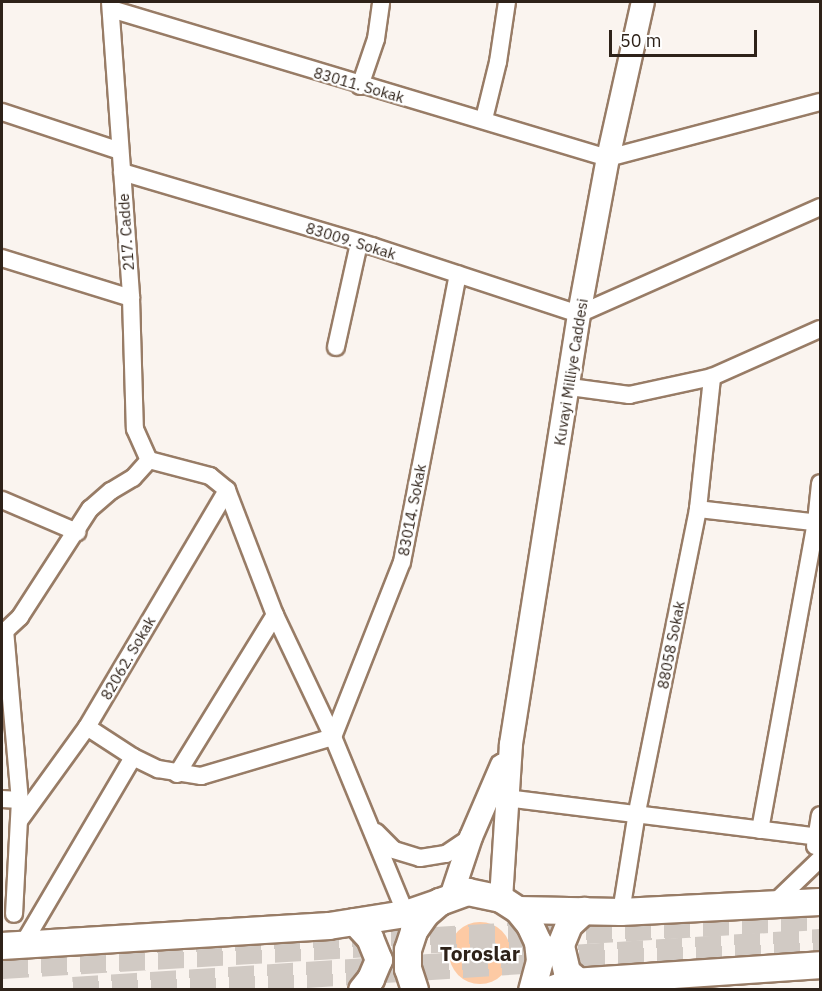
<!DOCTYPE html>
<style>
body{margin:0}
#map{position:relative;width:822px;height:991px;overflow:hidden;background:#faf4ef;font-family:"IBM Plex Sans",sans-serif}
div>[style]{position:absolute}
[style*='--x']{left:calc(var(--x)*1px);top:calc(var(--y)*1px);width:calc(var(--w)*1px);rotate:calc(var(--a)*1deg)}
.green>*{inset:0;background:#fdcaa4}
.round{border-radius:50%}
.primary-tunnel>*{height:26px;margin-top:-13px;transform-origin:0;background:repeating-linear-gradient(90deg,#d1cac4 0 26px,transparent 0 39px)}
.roads{filter:drop-shadow(2px 0 #987c66) drop-shadow(-2px 0 #987c66) drop-shadow(0 2px #987c66) drop-shadow(0 -2px #987c66)}
.street>*{height:16px;margin:-8px;padding:0 8px;transform-origin:8px;border-radius:8px;background:#fff}
.secondary>*{height:22px;margin:-11px;padding:0 11px;transform-origin:11px;border-radius:11px;background:#fff}
.primary>*{height:26px;margin:-13px;padding:0 13px;transform-origin:13px;border-radius:13px;background:#fff}
span{translate:-50% -50%;white-space:nowrap;text-align:center;line-height:1.15;-webkit-text-stroke:4.5px #fff;paint-order:stroke}
.street-label{font-size:15px;color:#2e2219}
.district-label{font-size:21px;color:#2e2219;font-weight:700}
.frame{position:absolute;inset:0;border:3px solid #2e2219;pointer-events:none}
.scale{position:absolute;left:609px;top:30px;width:148px;height:27px;box-sizing:border-box;border:3px solid #2e2219;border-top:0;padding-left:8px;font-size:18px;line-height:21px;white-space:nowrap;color:#2e2219;-webkit-text-stroke:4px #fff;paint-order:stroke}
</style>
<div id="map">
<div class="green">
<i class="round" style="left:449px;top:922px;width:62px;height:62px"></i>
</div>
<div class="primary-tunnel">
<i style="--x:2;--y:966;--w:819;--a:-3.43"></i>
<i style="--x:73;--y:990;--w:749;--a:-3.68"></i>
</div>
<div class="roads">
<div class="street">
<i style="--x:110;--y:2;--w:297;--a:85.9"></i>
<i style="--x:131;--y:298;--w:131;--a:88.3"></i>
<i style="--x:135;--y:429;--w:34;--a:66"></i>
<i style="--x:111;--y:9;--w:519;--a:16.69"></i>
<i style="--x:608;--y:158;--w:219;--a:-14.8"></i>
<i style="--x:360;--y:86;--w:50;--a:-71.2"></i>
<i style="--x:376;--y:39;--w:37;--a:-82"></i>
<i style="--x:2;--y:112;--w:124;--a:18.3"></i>
<i style="--x:484;--y:119;--w:59;--a:-76.2"></i>
<i style="--x:498;--y:62;--w:61;--a:-81.5"></i>
<i style="--x:122;--y:172;--w:261;--a:16.5"></i>
<i style="--x:372;--y:246;--w:218;--a:18.2"></i>
<i style="--x:579;--y:314;--w:264;--a:-23.9"></i>
<i style="--x:2;--y:258;--w:135;--a:17.2"></i>
<i style="--x:336;--y:347;--w:107;--a:-77.5"></i>
<i style="--x:570;--y:387;--w:60;--a:7.7"></i>
<i style="--x:629;--y:395;--w:85;--a:-12.2"></i>
<i style="--x:712;--y:377;--w:118;--a:-24"></i>
<i style="--x:149;--y:460;--w:63;--a:14.7"></i>
<i style="--x:210;--y:476;--w:22;--a:39"></i>
<i style="--x:227;--y:490;--w:134;--a:69"></i>
<i style="--x:275;--y:615;--w:135;--a:64.6"></i>
<i style="--x:333;--y:737;--w:191;--a:67.6"></i>
<i style="--x:2;--y:500;--w:82;--a:23.1"></i>
<i style="--x:698;--y:509;--w:123;--a:6.5"></i>
<i style="--x:5;--y:630;--w:171;--a:85"></i>
<i style="--x:20;--y:800;--w:114;--a:93"></i>
<i style="--x:2;--y:634;--w:25;--a:-43"></i>
<i style="--x:20;--y:617;--w:129;--a:-57.1"></i>
<i style="--x:90;--y:509;--w:28;--a:-41"></i>
<i style="--x:111;--y:491;--w:26;--a:-31"></i>
<i style="--x:133;--y:478;--w:24;--a:-48"></i>
<i style="--x:87;--y:727;--w:55;--a:33.1"></i>
<i style="--x:133;--y:757;--w:28;--a:26"></i>
<i style="--x:158;--y:769;--w:44;--a:9.2"></i>
<i style="--x:201;--y:776;--w:138;--a:-16.5"></i>
<i style="--x:333;--y:737;--w:188;--a:-68.5"></i>
<i style="--x:402;--y:562;--w:293;--a:-79"></i>
<i style="--x:177;--y:774;--w:187;--a:-58.4"></i>
<i style="--x:506;--y:798;--w:316;--a:7.1"></i>
<i style="--x:2;--y:799;--w:18;--a:3"></i>
<i style="--x:19;--y:821;--w:116;--a:-54.1"></i>
<i style="--x:87;--y:727;--w:275;--a:-59.4"></i>
<i style="--x:760;--y:830;--w:313;--a:-79.7"></i>
<i style="--x:816;--y:522;--w:39;--a:-84"></i>
<i style="--x:376;--y:832;--w:25;--a:45"></i>
<i style="--x:394;--y:850;--w:27;--a:17"></i>
<i style="--x:420;--y:858;--w:26;--a:-9"></i>
<i style="--x:446;--y:854;--w:30;--a:-34"></i>
<i style="--x:815;--y:846;--w:31;--a:-81"></i>
<i style="--x:772;--y:905;--w:66;--a:-43.8"></i>
<i style="--x:621;--y:912;--w:101;--a:-80.9"></i>
<i style="--x:637;--y:812;--w:309;--a:-78.6"></i>
<i style="--x:698;--y:509;--w:133;--a:-83.9"></i>
<i style="--x:23;--y:944;--w:217;--a:-59.5"></i>
</div>
<div class="secondary">
<i style="--x:451;--y:897;--w:63;--a:-71.6"></i>
<i style="--x:471;--y:837;--w:78;--a:-66.7"></i>
<i style="--x:501;--y:899;--w:155;--a:-86.3"></i>
<i style="--x:511;--y:744;--w:435;--a:-81"></i>
<i style="--x:579;--y:314;--w:159;--a:-79.5"></i>
<i style="--x:608;--y:158;--w:160;--a:-77.4"></i>
</div>
<div class="primary">
<i style="--x:518;--y:910;--w:103;--a:1.1"></i>
<i style="--x:621;--y:912;--w:199;--a:-2.9"></i>
<i style="--x:355;--y:922;--w:22;--a:47"></i>
<i style="--x:370;--y:938;--w:24;--a:68"></i>
<i style="--x:379;--y:960;--w:21;--a:113"></i>
<i style="--x:371;--y:979;--w:14;--a:129"></i>
<i style="--x:2;--y:946;--w:328;--a:-3.5"></i>
<i style="--x:329;--y:926;--w:78;--a:-8.9"></i>
<i style="--x:406;--y:914;--w:36;--a:-19"></i>
<i style="--x:578;--y:981;--w:14;--a:-141"></i>
<i style="--x:567;--y:972;--w:28;--a:-103"></i>
<i style="--x:561;--y:945;--w:22;--a:-68"></i>
<i style="--x:569;--y:925;--w:21;--a:-43"></i>
<i style="--x:415;--y:990;--w:22;--a:-108"></i>
<i style="--x:408;--y:969;--w:19;--a:-90"></i>
<i style="--x:408;--y:950;--w:20;--a:-72"></i>
<i style="--x:414;--y:931;--w:19;--a:-55"></i>
<i style="--x:425;--y:915;--w:20;--a:-41"></i>
<i style="--x:440;--y:902;--w:30;--a:-20"></i>
<i style="--x:468;--y:892;--w:34;--a:12"></i>
<i style="--x:501;--y:899;--w:20;--a:33"></i>
<i style="--x:518;--y:910;--w:19;--a:51"></i>
<i style="--x:530;--y:925;--w:19;--a:65"></i>
<i style="--x:538;--y:942;--w:19;--a:84"></i>
<i style="--x:540;--y:961;--w:30;--a:105"></i>
<i style="--x:550;--y:990;--w:23;--a:-20"></i>
<i style="--x:572;--y:982;--w:249;--a:-3.9"></i>
</div>
</div>
<div class="street-label">
<span style="left:359px;top:85px;rotate:16deg">83011. Sokak</span>
<span style="left:126px;top:232px;rotate:-94deg">217. Cadde</span>
<span style="left:351px;top:241px;rotate:17deg">83009. Sokak</span>
<span style="left:571px;top:372px;rotate:-81deg">Kuvayi Milliye Caddesi</span>
<span style="left:412px;top:510px;rotate:-79deg">83014. Sokak</span>
<span style="left:671px;top:645px;rotate:-79deg">88058 Sokak</span>
<span style="left:128px;top:658px;rotate:-60deg">82062. Sokak</span>
</div>
<div class="district-label">
<span style="left:480px;top:953px">Toroslar</span>
</div>
<div class="frame"></div>
<div class="scale">50 m</div>
</div>
